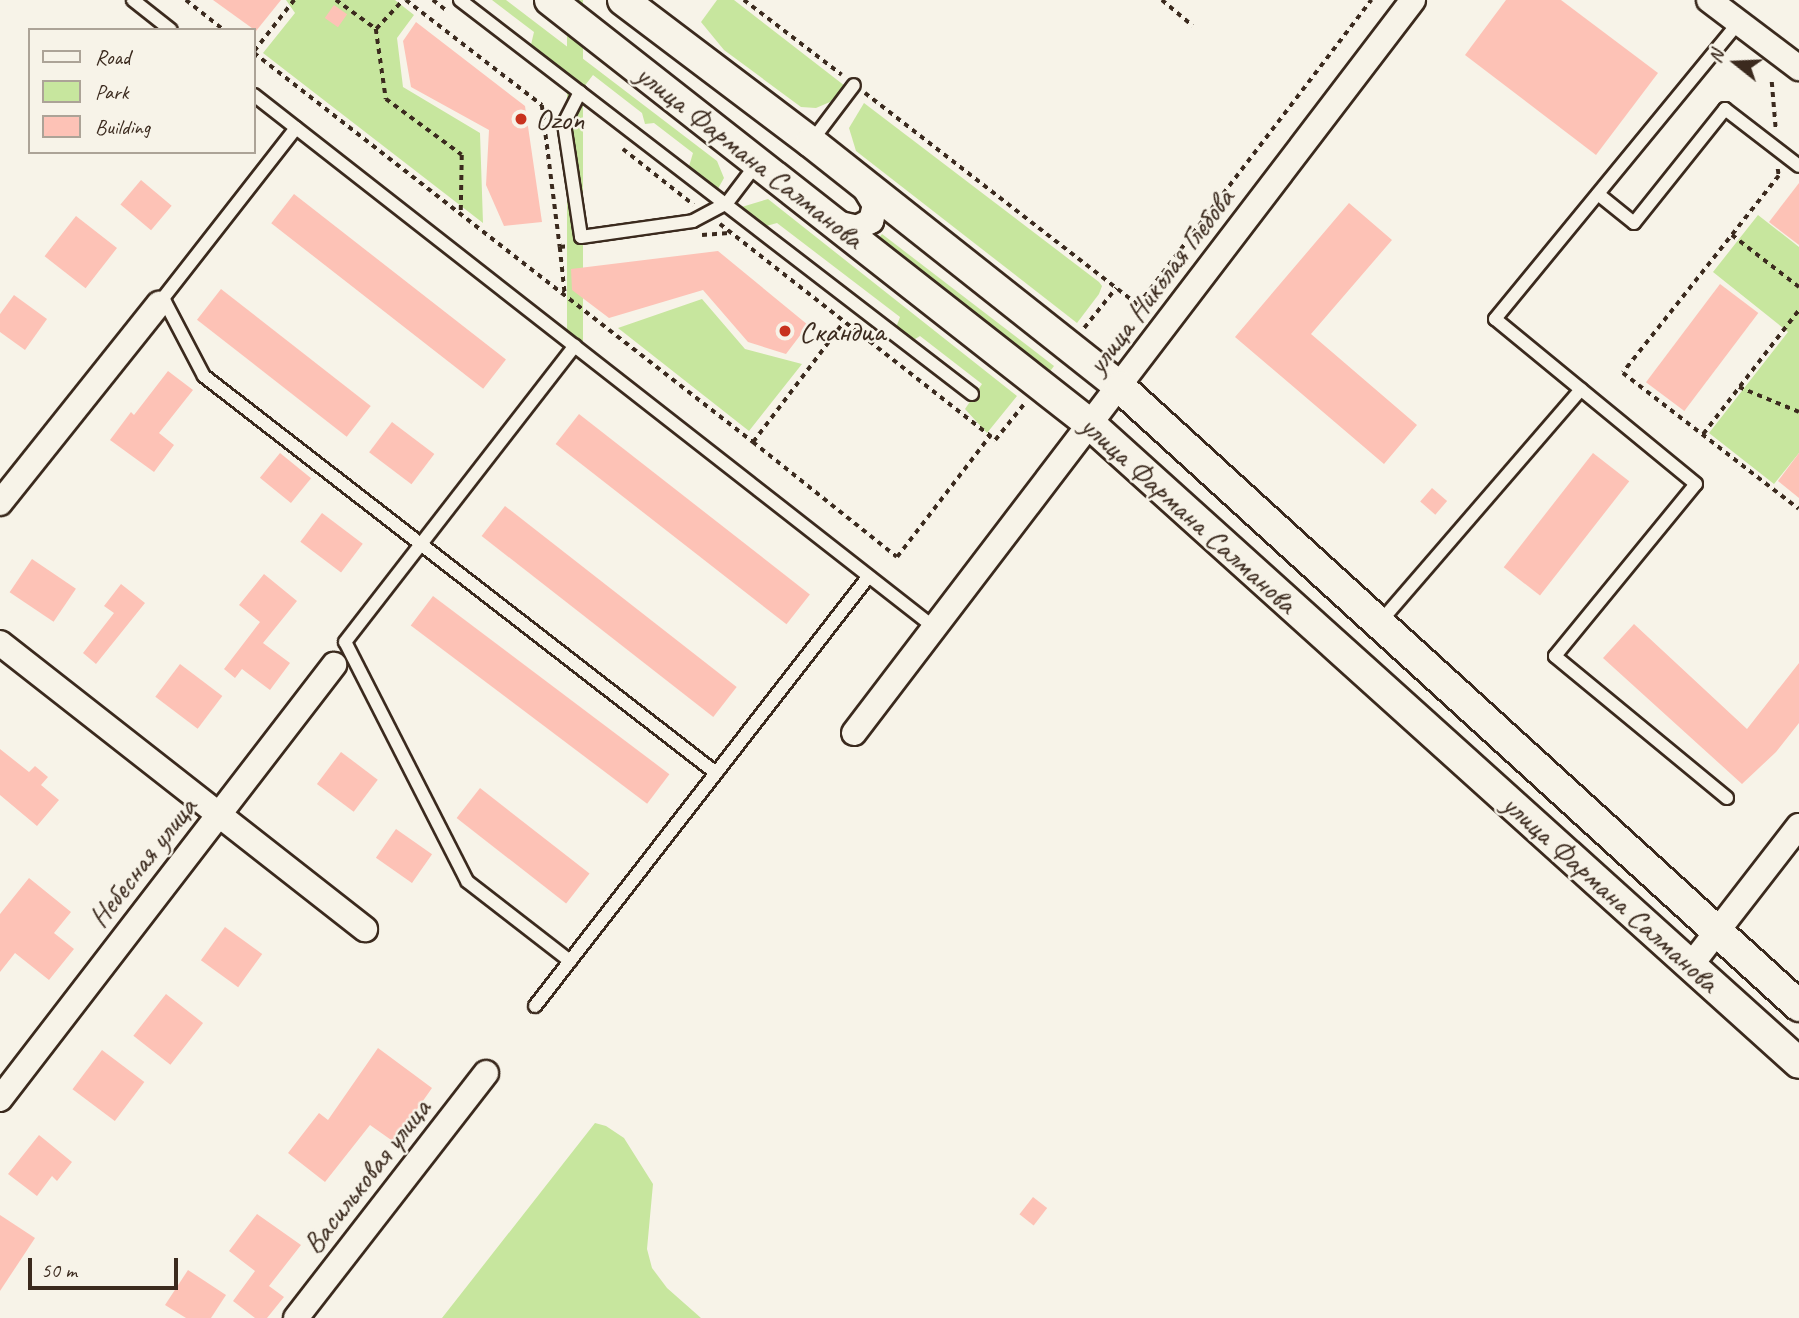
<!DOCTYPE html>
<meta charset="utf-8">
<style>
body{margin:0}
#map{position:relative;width:1799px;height:1318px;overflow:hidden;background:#f7f3e8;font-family:Caveat,sans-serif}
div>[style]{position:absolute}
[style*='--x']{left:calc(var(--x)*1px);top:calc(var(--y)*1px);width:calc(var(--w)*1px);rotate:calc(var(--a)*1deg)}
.green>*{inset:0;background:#c7e69e;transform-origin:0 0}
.building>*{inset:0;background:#fdc2b6;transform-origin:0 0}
.path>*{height:3.5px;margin-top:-1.75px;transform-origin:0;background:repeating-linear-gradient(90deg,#3b2a1e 0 5px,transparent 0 10px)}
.roads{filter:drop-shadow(2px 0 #3b2a1e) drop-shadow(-2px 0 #3b2a1e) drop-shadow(0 2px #3b2a1e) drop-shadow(0 -2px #3b2a1e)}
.service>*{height:12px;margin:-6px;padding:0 6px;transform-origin:6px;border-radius:6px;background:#f7f3e8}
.minor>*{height:24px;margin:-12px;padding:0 12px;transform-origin:12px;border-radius:12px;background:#f7f3e8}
.tertiary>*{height:30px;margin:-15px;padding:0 15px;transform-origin:15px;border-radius:15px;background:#f7f3e8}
.dots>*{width:19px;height:19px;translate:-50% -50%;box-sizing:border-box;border:4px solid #f7f3e8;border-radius:50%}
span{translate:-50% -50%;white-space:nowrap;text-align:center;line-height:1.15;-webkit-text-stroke:5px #f7f3e8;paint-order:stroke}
.poi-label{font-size:30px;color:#3b2a1e}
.left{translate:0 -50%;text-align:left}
.street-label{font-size:30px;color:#3b2a1e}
.legend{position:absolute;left:28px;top:28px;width:228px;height:126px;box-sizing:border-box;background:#f7f3e8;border:2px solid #aca397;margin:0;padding:9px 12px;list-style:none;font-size:21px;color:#3b2a1e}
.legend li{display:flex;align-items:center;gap:14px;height:35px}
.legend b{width:35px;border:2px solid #aca397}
.north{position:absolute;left:1701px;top:28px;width:70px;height:70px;-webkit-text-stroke:5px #f7f3e8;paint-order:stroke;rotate:288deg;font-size:19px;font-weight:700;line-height:28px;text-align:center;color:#3b2a1e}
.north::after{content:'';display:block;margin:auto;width:24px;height:32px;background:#3b2a1e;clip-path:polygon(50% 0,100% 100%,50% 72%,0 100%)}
.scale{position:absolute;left:28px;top:1258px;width:150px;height:32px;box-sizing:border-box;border:4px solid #3b2a1e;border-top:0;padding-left:9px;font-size:21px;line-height:24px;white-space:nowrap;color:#3b2a1e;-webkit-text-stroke:5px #f7f3e8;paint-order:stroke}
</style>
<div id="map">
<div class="green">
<i style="clip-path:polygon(286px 0,395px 0,414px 15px,397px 38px,403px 87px,480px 133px,483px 223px,263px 53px,295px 13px)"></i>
<i style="clip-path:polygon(492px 0,506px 0,717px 161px,724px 178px,715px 194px,687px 173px,693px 153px,654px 123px,645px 124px,642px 113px,593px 75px,580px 92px,529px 53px,534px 32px)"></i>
<i style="left:567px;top:0;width:16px;height:351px"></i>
<i style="clip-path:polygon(717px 0,734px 0,845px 86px,830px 102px,816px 108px,801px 107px,724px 50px,701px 22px)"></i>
<i style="clip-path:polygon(864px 103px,1099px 282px,1102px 286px,1099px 294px,1077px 323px,856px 151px,849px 128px)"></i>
<i style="clip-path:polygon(768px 199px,1017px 396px,987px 433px,965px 409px,982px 384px,920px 336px,907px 344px,894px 333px,900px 317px,777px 223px,759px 228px,735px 209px)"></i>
<i style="clip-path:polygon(1758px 215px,1799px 247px,1799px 453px,1774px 484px,1709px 433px,1788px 332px,1713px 272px)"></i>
<i style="clip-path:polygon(882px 234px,1054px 366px,1048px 374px,878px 239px)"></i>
<i style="clip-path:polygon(702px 299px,745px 349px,802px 364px,749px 431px,618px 328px)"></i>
<i style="clip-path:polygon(595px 1123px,606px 1126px,624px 1138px,653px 1184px,647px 1249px,652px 1268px,667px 1288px,701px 1318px,442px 1318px)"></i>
</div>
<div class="building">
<i style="clip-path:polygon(213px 0,281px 0,256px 31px)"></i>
<i style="clip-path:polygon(1506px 0,1561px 0,1658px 73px,1596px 155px,1465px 55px)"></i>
<i style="left:334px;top:5px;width:16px;height:16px;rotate:35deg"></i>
<i style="clip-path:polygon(416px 22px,525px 106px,542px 222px,504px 226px,486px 185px,489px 130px,411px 87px,403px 41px)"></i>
<i style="left:141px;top:180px;width:40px;height:32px;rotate:40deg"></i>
<i style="clip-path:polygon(1799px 183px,1799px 245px,1769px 222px)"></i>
<i style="left:294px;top:194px;width:269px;height:37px;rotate:38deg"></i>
<i style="clip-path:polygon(1349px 203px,1392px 240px,1311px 334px,1417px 425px,1384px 464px,1235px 337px)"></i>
<i style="left:76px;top:216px;width:52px;height:51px;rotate:38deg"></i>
<i style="clip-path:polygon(718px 251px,808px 325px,786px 354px,748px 342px,703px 290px,609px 318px,572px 290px,571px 269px)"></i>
<i style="left:1720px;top:284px;width:48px;height:123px;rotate:37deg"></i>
<i style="left:221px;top:289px;width:190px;height:39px;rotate:38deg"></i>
<i style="clip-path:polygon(14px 295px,47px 319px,25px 350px,0 332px,0 314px)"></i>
<i style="clip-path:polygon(168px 371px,193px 390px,159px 433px,174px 445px,154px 472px,110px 440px,131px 412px,134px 415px)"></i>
<i style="left:579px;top:414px;width:293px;height:38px;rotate:38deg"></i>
<i style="left:392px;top:422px;width:53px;height:38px;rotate:37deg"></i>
<i style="left:280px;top:453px;width:40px;height:32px;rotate:39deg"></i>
<i style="left:1593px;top:453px;width:46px;height:145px;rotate:38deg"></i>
<i style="clip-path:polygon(1799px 453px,1799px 498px,1778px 481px)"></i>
<i style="left:1432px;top:488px;width:20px;height:18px;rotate:41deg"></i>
<i style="left:505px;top:506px;width:294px;height:38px;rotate:38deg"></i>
<i style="left:322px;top:513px;width:51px;height:36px;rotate:37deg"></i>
<i style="left:32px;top:559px;width:53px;height:40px;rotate:34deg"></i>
<i style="clip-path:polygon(264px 574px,297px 601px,263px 643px,290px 663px,270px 690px,242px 669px,235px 678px,224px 669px,260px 622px,239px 605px)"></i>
<i style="clip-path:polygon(121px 584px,145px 603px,96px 664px,83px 653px,114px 613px,104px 606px)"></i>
<i style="left:433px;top:596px;width:296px;height:37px;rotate:37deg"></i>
<i style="clip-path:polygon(1634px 624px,1747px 729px,1799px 663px,1799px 723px,1776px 752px,1742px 784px,1603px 658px)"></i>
<i style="left:180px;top:664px;width:53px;height:41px;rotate:37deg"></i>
<i style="clip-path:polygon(0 749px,29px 772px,35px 766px,48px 777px,41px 785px,59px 800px,37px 826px,0 795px)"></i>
<i style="left:341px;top:752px;width:46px;height:40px;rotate:37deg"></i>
<i style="left:480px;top:788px;width:139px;height:38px;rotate:38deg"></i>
<i style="left:396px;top:829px;width:44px;height:35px;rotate:35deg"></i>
<i style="clip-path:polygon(29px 878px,71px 912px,54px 933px,74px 949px,49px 980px,15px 953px,0 972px,0 914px)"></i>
<i style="left:225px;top:927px;width:46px;height:41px;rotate:36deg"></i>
<i style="left:166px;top:994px;width:47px;height:53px;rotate:38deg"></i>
<i style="clip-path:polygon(378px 1048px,432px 1088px,394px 1142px,370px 1125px,325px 1182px,288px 1153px,319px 1113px,328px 1120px)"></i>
<i style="left:102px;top:1050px;width:53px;height:49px;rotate:37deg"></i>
<i style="clip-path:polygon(39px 1135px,72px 1162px,57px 1181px,52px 1176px,37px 1196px,8px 1174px)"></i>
<i style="left:1033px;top:1197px;width:18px;height:22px;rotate:38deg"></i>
<i style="clip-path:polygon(257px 1214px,301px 1245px,269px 1286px,284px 1297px,267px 1318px,255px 1318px,233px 1301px,255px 1271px,229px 1251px)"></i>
<i style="clip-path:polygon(0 1215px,35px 1238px,0 1291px)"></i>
<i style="clip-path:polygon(188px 1270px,226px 1295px,211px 1318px,186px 1318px,165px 1305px)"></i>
</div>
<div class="path">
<i style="--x:186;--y:0;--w:48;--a:38.3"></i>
<i style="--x:336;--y:0;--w:49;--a:35.9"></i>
<i style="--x:376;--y:29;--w:71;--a:81.9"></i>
<i style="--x:386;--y:99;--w:94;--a:36.4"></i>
<i style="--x:462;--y:155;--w:59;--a:91"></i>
<i style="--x:406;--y:0;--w:172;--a:37.7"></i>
<i style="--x:542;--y:105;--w:143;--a:82.8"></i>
<i style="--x:560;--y:247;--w:9;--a:-6"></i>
<i style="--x:433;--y:0;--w:16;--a:38"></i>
<i style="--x:744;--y:0;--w:123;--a:37.4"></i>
<i style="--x:1162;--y:0;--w:40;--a:40"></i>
<i style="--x:376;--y:29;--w:40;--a:-47"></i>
<i style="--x:254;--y:51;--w:65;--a:-51.9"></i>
<i style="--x:254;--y:53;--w:633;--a:37.94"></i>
<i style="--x:753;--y:442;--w:149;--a:-52.9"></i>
<i style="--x:1772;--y:82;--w:48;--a:85.2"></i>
<i style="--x:865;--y:93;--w:346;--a:37.8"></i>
<i style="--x:1138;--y:305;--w:384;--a:-52.6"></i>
<i style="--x:623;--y:149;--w:90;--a:38.3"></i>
<i style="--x:1778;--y:169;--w:7;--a:82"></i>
<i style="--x:1779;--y:176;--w:251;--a:128.4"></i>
<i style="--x:1623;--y:373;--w:222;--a:37.7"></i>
<i style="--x:720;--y:224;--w:350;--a:38.1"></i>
<i style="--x:995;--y:440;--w:48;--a:-51"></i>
<i style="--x:702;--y:235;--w:27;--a:-4"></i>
<i style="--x:1732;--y:235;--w:85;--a:37.8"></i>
<i style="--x:560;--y:247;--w:48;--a:84.1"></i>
<i style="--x:1084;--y:328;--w:51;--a:-51.3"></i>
<i style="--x:1739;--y:387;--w:65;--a:22.6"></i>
<i style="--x:1703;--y:434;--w:157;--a:-52.3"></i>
<i style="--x:753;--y:442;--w:184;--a:38.6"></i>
<i style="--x:897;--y:557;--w:153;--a:-52.5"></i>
</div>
<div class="roads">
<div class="service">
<i style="--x:133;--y:0;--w:48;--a:38.3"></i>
<i style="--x:460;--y:0;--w:646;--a:37.58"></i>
<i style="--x:580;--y:92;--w:36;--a:117"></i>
<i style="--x:564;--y:124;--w:114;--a:81.4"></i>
<i style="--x:581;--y:237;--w:113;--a:-8.1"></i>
<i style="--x:693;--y:221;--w:38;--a:-28"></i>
<i style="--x:727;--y:203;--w:51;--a:-52.9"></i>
<i style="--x:254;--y:95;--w:865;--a:38.05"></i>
<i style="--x:296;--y:128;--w:216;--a:128"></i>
<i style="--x:163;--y:298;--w:88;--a:62.3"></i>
<i style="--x:204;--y:376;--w:648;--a:37.79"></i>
<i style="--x:811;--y:142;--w:71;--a:-53"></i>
<i style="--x:1598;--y:194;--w:46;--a:38.9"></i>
<i style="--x:1634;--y:223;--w:146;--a:-51.4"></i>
<i style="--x:1725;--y:109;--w:93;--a:37.6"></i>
<i style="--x:1381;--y:621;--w:306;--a:-49.2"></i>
<i style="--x:1727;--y:798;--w:223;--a:-140.5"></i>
<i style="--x:1555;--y:656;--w:222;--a:-50.7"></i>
<i style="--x:1696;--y:484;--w:260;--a:-140.6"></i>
<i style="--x:1495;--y:319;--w:384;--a:-50.6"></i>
<i style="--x:570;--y:961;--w:130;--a:-142.2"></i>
<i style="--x:467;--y:881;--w:268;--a:-117"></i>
<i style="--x:345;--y:642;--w:375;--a:-52.2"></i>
<i style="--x:535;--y:1006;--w:544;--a:-52.16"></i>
</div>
<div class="minor">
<i style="--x:1709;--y:0;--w:113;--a:37.1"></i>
<i style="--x:836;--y:223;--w:22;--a:13"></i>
<i style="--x:857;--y:228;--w:16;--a:-27"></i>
<i style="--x:871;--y:221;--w:16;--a:-76"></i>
<i style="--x:875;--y:205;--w:21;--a:-121"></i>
<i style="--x:0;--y:503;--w:255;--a:-51.4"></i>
<i style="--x:0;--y:643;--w:464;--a:38.1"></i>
<i style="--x:854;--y:733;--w:922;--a:-52.67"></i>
<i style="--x:1691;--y:965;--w:176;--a:-52.2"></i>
<i style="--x:0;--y:1099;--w:548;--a:-52.42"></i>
<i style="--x:296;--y:1318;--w:310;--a:-52.2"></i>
</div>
<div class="tertiary">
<i style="--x:550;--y:0;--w:687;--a:38.14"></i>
<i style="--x:1090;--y:424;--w:954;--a:42.03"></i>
<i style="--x:623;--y:0;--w:236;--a:37.1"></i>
<i style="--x:811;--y:142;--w:394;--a:38.4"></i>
<i style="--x:1120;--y:387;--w:919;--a:42.35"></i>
</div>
</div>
<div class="dots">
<i style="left:521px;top:119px;background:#c8321e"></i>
<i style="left:785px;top:331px;background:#c8321e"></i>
</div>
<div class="poi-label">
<span class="left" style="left:535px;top:119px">Ozon</span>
<span class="left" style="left:799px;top:331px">Скандиа</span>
</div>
<div class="street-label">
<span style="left:750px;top:156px;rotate:38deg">улица Фармана Салманова</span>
<span style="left:1160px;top:281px;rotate:-53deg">улица Николая Глебова</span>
<span style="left:1189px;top:514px;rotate:42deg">улица Фармана Салманова</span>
<span style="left:142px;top:862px;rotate:-52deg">Небесная улица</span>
<span style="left:1611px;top:893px;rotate:42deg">улица Фармана Салманова</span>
<span style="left:366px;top:1176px;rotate:-52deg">Васильковая улица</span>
</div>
<ul class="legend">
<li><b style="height:9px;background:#f7f3e8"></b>Road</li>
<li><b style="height:19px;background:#c7e69e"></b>Park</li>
<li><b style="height:19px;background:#fdc2b6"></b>Building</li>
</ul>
<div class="north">N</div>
<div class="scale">50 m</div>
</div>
